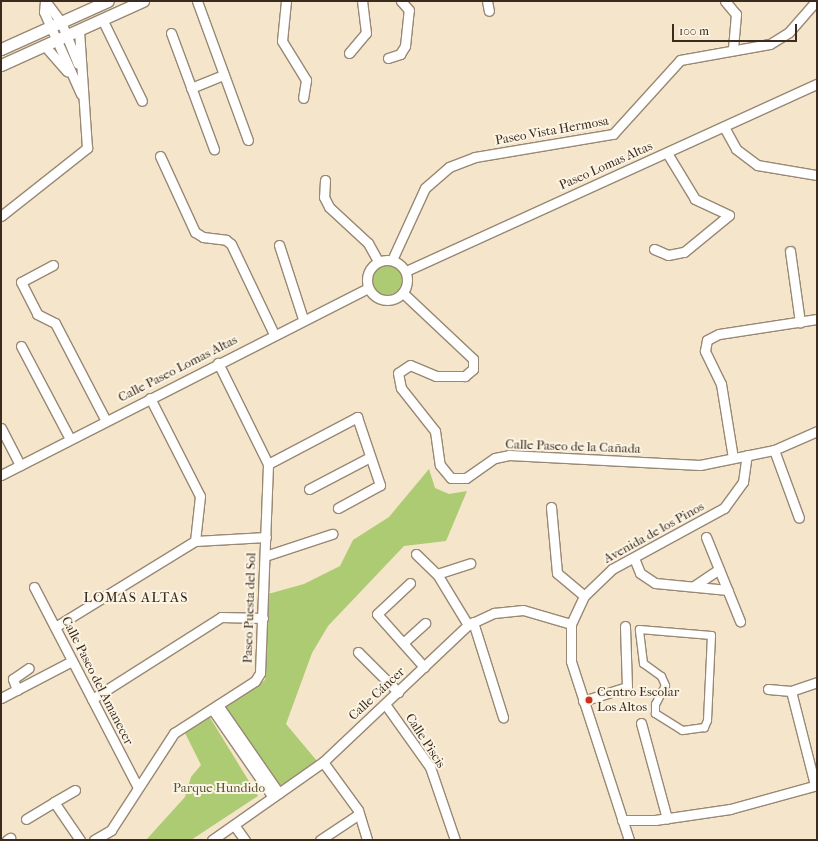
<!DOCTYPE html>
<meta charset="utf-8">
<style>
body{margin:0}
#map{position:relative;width:818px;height:841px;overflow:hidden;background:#f5e5ca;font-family:"IM FELL French Canon",serif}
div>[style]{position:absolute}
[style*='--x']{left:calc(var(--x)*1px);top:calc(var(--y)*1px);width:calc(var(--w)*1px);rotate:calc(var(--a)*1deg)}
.green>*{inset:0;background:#accb73}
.round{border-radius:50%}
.roads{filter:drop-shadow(1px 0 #988874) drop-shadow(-1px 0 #988874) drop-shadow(0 1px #988874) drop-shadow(0 -1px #988874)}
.pedestrian>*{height:7px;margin:-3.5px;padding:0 3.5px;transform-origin:3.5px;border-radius:3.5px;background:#fff}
.minor>*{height:9px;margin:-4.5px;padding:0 4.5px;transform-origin:4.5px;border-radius:4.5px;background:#fff}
.minor>.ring{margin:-4.5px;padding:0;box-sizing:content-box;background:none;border:9px solid #fff;border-radius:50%}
.tertiary>*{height:11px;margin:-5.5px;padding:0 5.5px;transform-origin:5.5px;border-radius:5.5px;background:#fff}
.dots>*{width:11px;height:11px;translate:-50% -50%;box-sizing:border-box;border:2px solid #fcf5e5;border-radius:50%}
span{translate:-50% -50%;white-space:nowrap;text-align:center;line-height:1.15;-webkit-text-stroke:4px #fcf5e5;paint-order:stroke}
.street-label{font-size:13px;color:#3b2a1e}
.poi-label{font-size:13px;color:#3b2a1e}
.left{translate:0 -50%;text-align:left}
.park-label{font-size:13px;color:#575233}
.neighbourhood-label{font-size:14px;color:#3b2a1e;letter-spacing:1px}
.frame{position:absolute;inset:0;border:2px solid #3b2a1e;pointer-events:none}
.scale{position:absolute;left:672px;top:24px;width:125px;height:18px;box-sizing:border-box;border:2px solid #3b2a1e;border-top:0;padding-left:5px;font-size:12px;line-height:14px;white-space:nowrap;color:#3b2a1e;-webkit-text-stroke:3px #fcf5e5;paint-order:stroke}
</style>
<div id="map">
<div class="green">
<i class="round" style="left:372px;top:265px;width:30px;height:30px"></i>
<i style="clip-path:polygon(429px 469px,435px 488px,449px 494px,467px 491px,446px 541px,404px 546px,328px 626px,312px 653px,286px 724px,317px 761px,280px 787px,223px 706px,265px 680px,268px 594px,304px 584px,340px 566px,353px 540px,389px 517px)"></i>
<i style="clip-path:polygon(209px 716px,258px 796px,191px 840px,146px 840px,185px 797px,191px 777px,201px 765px,185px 733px)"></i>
</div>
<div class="roads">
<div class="pedestrian">
<i style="--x:639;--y:629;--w:72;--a:4.8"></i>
<i style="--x:711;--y:635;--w:85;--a:92.7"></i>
<i style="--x:707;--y:720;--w:8;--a:113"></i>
<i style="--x:704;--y:727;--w:22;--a:172"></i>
<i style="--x:682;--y:730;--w:32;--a:-148"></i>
<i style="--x:655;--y:713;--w:9;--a:-90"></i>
<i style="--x:655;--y:704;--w:21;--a:-62"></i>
<i style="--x:665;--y:685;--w:10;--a:-114"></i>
<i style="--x:661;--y:676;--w:22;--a:-144"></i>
<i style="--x:643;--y:663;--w:34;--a:-97"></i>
</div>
<div class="minor">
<i style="--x:45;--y:1;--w:11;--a:95"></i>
<i style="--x:44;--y:12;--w:90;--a:65.7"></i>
<i style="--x:197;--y:1;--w:148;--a:69.9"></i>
<i style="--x:286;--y:1;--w:40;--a:95.7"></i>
<i style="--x:282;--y:41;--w:46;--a:58.4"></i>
<i style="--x:306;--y:80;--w:18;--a:99"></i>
<i style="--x:487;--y:1;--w:10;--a:79"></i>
<i style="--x:725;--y:1;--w:17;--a:50"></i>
<i style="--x:736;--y:14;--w:35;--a:95"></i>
<i style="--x:46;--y:2;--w:25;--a:53"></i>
<i style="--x:61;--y:22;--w:45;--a:68"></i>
<i style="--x:102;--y:19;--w:91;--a:64"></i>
<i style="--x:171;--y:33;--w:124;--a:69.7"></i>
<i style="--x:44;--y:45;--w:35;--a:49"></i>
<i style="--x:349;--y:53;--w:26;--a:-50"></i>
<i style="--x:366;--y:33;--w:32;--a:-97"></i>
<i style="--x:388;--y:58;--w:13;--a:-18"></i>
<i style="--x:400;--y:54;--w:9;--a:-58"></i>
<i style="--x:405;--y:46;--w:36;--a:-84"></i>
<i style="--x:409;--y:10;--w:12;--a:-132"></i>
<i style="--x:191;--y:88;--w:35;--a:-22"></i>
<i style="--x:724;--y:127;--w:25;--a:61"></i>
<i style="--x:736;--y:149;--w:26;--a:37"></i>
<i style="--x:757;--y:165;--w:61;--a:9.5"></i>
<i style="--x:160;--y:156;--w:84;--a:65.3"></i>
<i style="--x:195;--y:232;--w:9;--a:32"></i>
<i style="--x:203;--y:237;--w:23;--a:7"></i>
<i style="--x:226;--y:240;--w:6;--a:39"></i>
<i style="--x:231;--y:244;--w:100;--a:64.5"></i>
<i style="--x:325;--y:180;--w:17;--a:93"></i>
<i style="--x:324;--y:197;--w:11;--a:63"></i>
<i style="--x:329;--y:207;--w:53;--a:42.7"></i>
<i style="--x:368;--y:243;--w:21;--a:61"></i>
<i style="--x:1;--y:216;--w:110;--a:-38.3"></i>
<i style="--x:87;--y:148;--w:118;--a:-93.9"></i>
<i style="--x:279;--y:245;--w:78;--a:72"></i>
<i style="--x:654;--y:249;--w:15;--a:23"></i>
<i style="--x:668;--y:255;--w:16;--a:-11"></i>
<i style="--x:684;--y:252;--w:58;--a:-39.4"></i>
<i style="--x:729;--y:215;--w:38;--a:-155"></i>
<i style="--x:695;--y:199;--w:54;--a:-121.3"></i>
<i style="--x:790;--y:251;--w:72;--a:82"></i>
<i class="ring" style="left:367px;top:260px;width:31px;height:31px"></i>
<i style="--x:392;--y:260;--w:79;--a:-65.4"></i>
<i style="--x:425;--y:188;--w:32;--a:-41"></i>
<i style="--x:449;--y:167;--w:28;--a:-21"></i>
<i style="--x:475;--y:157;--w:140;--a:-9.5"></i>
<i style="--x:613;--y:134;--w:100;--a:-47.8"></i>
<i style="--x:680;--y:60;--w:91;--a:-10.1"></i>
<i style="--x:770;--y:44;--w:22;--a:-32"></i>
<i style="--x:789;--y:32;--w:41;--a:-48.9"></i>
<i style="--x:53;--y:265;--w:36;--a:152"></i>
<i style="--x:21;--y:282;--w:36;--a:63"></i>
<i style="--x:37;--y:314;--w:20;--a:27"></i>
<i style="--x:55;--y:323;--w:110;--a:62.5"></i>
<i style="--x:406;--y:271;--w:452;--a:-24.5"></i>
<i style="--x:403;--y:293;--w:96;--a:43.3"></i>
<i style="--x:473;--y:359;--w:10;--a:90"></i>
<i style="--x:473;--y:369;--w:11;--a:139"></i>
<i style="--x:465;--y:376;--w:29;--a:180"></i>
<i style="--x:436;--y:376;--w:28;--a:-157"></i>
<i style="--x:410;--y:365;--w:14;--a:146"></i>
<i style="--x:398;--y:373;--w:15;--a:79"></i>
<i style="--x:401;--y:388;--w:55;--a:51.7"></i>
<i style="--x:435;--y:431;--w:34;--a:82"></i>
<i style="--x:440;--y:465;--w:17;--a:50"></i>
<i style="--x:451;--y:478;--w:15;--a:0"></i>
<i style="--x:466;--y:478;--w:35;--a:-35"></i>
<i style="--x:495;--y:458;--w:14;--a:-12"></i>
<i style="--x:509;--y:455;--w:191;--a:3"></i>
<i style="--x:700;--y:465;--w:76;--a:-11.5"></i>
<i style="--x:774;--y:450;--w:47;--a:-23.8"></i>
<i style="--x:21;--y:346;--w:105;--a:62.2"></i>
<i style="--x:150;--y:398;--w:110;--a:63"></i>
<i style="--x:200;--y:496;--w:45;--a:96.3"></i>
<i style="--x:1;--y:428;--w:42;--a:62.8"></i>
<i style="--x:774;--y:450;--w:72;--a:69.8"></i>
<i style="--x:733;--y:458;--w:75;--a:-99.2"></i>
<i style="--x:721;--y:384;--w:37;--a:-116"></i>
<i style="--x:705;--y:351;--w:11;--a:-80"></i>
<i style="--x:707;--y:340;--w:13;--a:-27"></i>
<i style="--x:719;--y:334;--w:99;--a:-8.7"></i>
<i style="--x:268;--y:464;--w:101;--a:-27.8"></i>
<i style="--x:357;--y:417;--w:72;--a:71.3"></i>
<i style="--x:380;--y:485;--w:48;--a:151.3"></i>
<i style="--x:1;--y:475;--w:412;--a:-27"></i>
<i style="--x:309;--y:489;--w:69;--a:-27.7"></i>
<i style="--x:551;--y:507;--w:66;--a:84.8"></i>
<i style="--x:557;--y:573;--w:35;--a:40"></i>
<i style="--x:706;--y:537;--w:91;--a:68"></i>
<i style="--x:416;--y:554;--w:29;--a:44"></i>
<i style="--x:437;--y:574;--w:60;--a:58.7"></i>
<i style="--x:265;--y:556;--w:71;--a:-18.2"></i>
<i style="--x:634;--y:558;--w:16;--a:68"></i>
<i style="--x:640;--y:573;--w:18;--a:34"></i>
<i style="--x:655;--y:583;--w:73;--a:5.5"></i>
<i style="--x:437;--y:574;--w:35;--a:-18"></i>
<i style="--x:410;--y:583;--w:45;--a:136.8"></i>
<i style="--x:377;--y:614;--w:71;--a:48.4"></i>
<i style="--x:694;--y:586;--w:30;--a:-34"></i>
<i style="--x:34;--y:587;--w:226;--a:62.6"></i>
<i style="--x:473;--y:622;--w:100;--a:72.5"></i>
<i style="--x:55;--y:627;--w:164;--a:-31.6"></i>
<i style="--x:195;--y:541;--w:71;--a:-3.2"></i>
<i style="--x:403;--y:643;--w:30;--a:-42"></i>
<i style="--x:358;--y:652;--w:57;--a:45"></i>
<i style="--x:768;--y:689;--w:23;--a:5"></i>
<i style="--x:791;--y:691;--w:28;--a:-19"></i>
<i style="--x:17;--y:690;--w:12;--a:-110"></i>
<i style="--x:13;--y:679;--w:19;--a:-35"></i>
<i style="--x:791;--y:691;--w:97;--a:75.7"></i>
<i style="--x:1;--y:698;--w:80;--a:-27.5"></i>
<i style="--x:92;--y:699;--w:153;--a:-32.4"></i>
<i style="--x:221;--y:617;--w:42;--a:1.4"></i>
<i style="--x:583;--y:701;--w:46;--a:-17.7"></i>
<i style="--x:627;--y:687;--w:61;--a:-91.9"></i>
<i style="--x:385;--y:704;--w:77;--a:54.5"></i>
<i style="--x:430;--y:767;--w:77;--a:71.1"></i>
<i style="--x:218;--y:705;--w:107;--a:55.3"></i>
<i style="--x:212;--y:709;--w:107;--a:55.3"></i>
<i style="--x:641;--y:723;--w:99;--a:74.8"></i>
<i style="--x:323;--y:762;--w:59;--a:53.9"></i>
<i style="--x:358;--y:810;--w:31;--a:73"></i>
<i style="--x:75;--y:790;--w:24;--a:150"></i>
<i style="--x:54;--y:802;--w:46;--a:55.6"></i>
<i style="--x:26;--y:819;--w:33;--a:-31"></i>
<i style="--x:622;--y:820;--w:33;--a:0"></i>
<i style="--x:655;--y:820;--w:76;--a:-8.3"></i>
<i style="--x:730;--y:809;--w:90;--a:-15.4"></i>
<i style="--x:234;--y:825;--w:19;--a:54"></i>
<i style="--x:7;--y:840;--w:4;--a:-34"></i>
<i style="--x:94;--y:840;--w:20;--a:-30"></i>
<i style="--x:111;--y:830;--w:116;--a:-57"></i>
<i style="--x:174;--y:733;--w:96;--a:-32.7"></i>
<i style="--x:255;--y:681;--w:9;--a:-58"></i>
<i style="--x:260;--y:673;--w:209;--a:-87.8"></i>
<i style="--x:268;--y:464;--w:113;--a:-116.3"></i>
<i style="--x:212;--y:840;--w:136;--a:-35.1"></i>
<i style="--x:323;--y:762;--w:199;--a:-43.4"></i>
<i style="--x:468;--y:625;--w:29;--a:-25"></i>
<i style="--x:494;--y:613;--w:29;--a:-6"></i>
<i style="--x:523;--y:610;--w:50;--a:16.3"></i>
<i style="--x:320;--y:840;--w:47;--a:-33.7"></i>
<i style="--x:629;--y:840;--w:188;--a:-108"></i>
<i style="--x:571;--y:661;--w:37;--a:-90"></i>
<i style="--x:571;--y:624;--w:31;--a:-65"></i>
<i style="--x:584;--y:596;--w:39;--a:-44"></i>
<i style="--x:612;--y:569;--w:128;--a:-28.6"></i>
<i style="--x:724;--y:508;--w:32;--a:-54"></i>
<i style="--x:743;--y:482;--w:27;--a:-82"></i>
</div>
<div class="tertiary">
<i style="--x:1;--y:49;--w:117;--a:-24.2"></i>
<i style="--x:1;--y:65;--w:156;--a:-24.3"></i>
</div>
</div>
<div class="dots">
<i style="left:589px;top:700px;background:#c8321e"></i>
</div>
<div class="street-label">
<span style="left:552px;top:131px;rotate:-10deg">Paseo Vista Hermosa</span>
<span style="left:606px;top:166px;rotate:-24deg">Paseo Lomas Altas</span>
<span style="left:178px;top:369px;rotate:-27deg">Calle Paseo Lomas Altas</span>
<span style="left:573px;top:447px;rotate:2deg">Calle Paseo de la Cañada</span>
<span style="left:654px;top:533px;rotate:-29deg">Avenida de los Pinos</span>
<span style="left:250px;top:608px;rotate:-88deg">Paseo Puesta del Sol</span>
<span style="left:97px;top:681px;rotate:63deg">Calle Paseo del Amanecer</span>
<span style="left:377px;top:694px;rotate:-43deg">Calle Cáncer</span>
<span style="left:425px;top:741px;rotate:57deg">Calle Piscis</span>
</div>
<div class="poi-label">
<span class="left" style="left:597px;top:700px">Centro Escolar<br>Los Altos</span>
</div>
<div class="park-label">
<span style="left:219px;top:788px">Parque Hundido</span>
</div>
<div class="neighbourhood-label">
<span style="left:136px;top:598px">LOMAS ALTAS</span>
</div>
<div class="frame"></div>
<div class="scale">100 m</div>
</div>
